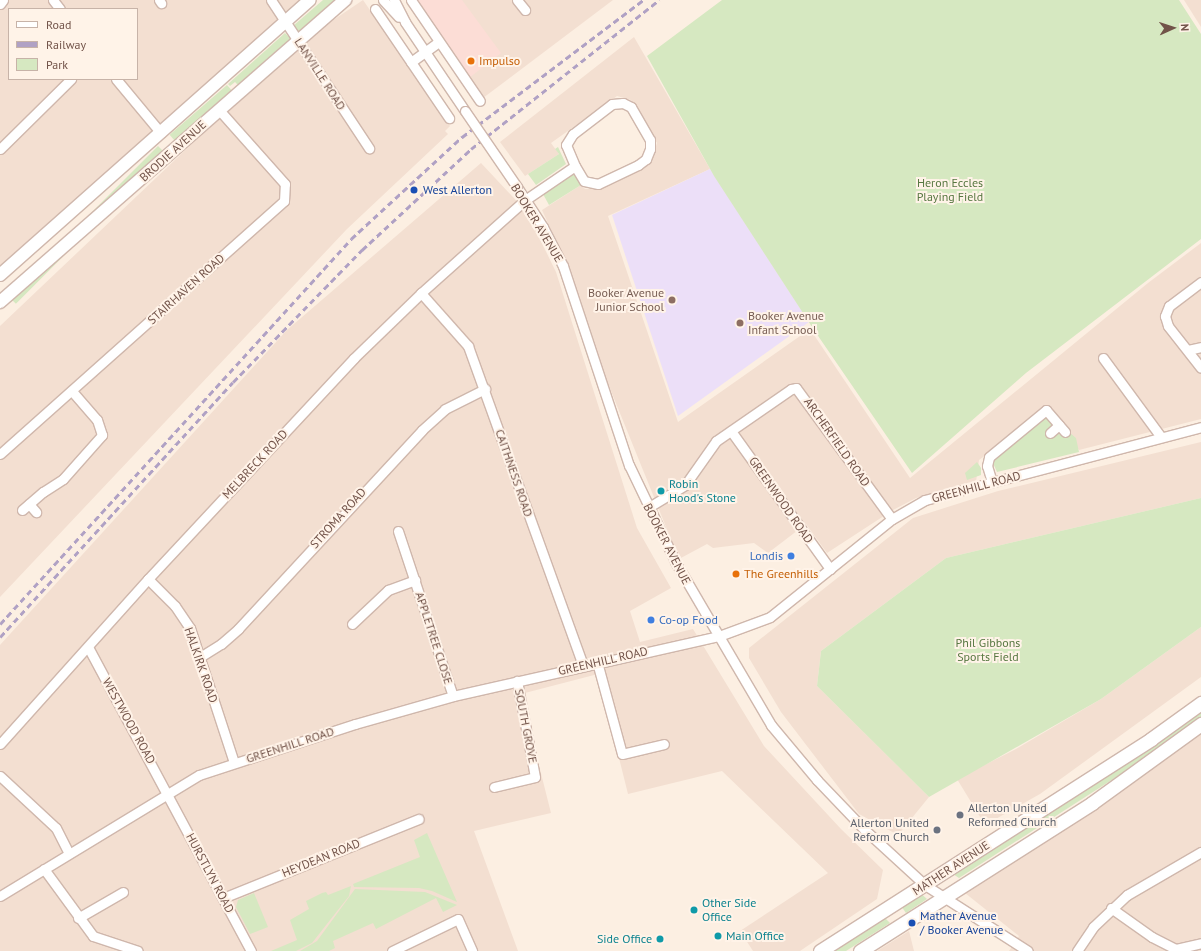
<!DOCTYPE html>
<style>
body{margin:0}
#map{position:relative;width:1201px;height:951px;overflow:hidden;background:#fcefe2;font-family:"PT Sans",sans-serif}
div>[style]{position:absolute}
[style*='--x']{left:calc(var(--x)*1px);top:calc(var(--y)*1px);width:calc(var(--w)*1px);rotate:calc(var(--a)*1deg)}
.residential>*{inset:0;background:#f3dfd1}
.commercial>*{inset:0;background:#fcddd6}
.education>*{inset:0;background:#ecdff8}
.green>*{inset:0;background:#d6e8c1;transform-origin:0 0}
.roads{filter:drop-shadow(1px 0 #cfb7ac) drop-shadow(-1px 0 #cfb7ac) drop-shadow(0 1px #cfb7ac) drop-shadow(0 -1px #cfb7ac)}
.minor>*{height:9px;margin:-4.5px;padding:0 4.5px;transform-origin:4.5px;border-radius:4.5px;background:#fff}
.tertiary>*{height:12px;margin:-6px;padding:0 6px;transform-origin:6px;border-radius:6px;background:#fff}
.secondary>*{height:13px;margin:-6.5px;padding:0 6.5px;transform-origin:6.5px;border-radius:6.5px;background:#fff}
.rail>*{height:2.5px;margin-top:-1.25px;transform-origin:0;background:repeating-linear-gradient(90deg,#b0a1c4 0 6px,transparent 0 10px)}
.bridges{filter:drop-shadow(1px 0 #cfb7ac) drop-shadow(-1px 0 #cfb7ac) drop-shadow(0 1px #cfb7ac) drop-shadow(0 -1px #cfb7ac)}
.minor-bridge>*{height:9px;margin:-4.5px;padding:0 4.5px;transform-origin:4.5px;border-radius:4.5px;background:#fff}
.dots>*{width:11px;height:11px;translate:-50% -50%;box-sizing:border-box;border:2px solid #fff3e8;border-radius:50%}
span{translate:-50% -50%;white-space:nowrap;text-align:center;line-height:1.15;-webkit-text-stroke:4px #fff3e8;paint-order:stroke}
.food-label{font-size:12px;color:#c56008}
.left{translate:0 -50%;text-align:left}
.street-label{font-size:12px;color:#725349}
.park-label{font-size:12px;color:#587842}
.transit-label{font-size:12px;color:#164399}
.education-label{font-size:12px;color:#785e54}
.right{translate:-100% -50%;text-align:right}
.culture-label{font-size:12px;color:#0d838f}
.shop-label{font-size:12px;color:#366cbe}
.worship-label{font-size:12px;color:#5b616d}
.legend{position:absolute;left:8px;top:8px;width:130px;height:72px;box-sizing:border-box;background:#fff3e8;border:1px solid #c7b3a8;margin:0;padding:5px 7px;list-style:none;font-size:12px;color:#725349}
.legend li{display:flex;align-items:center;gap:8px;height:20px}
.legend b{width:20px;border:1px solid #c7b3a8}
.north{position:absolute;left:1153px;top:8px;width:40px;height:40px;-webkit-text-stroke:3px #fff3e8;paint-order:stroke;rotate:87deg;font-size:11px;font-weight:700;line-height:16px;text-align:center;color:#725349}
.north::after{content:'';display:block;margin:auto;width:14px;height:18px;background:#725349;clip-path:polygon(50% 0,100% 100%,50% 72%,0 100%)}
</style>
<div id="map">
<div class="residential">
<i style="clip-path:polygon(evenodd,0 0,310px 0,0 275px,0 0,9px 9px,137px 9px,137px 79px,9px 79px,9px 9px)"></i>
<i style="clip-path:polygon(363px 0,450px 126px,445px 131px,448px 134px,347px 229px,0 597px,0 326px,295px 46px)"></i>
<i style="clip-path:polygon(462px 0,613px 0,483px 98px,469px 78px)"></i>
<i style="clip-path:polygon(1184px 0,1201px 0,1201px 27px)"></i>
<i style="clip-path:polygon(634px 37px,710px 169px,608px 216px,678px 422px,810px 329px,910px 478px,1148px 283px,1201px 243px,1201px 419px,1079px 450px,1049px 409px,979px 460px,976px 482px,916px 498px,893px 510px,827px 553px,806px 524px,768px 553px,754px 543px,713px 548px,707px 544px,679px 559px,592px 344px,557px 243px,542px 210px,581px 185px,585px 189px,597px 188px,651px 161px,657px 143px,631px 100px,617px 96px,551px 143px,559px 154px,525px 176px,500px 142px)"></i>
<i style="clip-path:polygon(481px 163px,526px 211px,556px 272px,637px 528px,671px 588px,630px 611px,640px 642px,693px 629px,764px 746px,841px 829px,883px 870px,877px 899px,800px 951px,753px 951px,740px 931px,828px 873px,722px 771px,628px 794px,598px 674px,521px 694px,551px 813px,474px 831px,518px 951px,0 951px,0 645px,287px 330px)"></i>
<i style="clip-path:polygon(1201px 442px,1201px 498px,946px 558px,821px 651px,817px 686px,929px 797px,898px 835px,859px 814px,781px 712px,749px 658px,749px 648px,913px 518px,998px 491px)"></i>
<i style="clip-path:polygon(1201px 627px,1201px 677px,1040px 794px,985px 825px,957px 779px,1016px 749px,1101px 699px)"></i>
<i style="clip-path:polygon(1201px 731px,1201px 951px,1009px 951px,1019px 936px,965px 893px,1005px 861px)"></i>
<i style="clip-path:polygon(909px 931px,914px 951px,877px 951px)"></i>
</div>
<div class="commercial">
<i style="clip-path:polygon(416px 0,462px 0,501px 53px,469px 78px)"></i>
</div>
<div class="education">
<i style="clip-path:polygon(710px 169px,809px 322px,678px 416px,612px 215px)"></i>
</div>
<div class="green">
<i style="clip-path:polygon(323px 0,340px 0,299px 35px,293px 26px)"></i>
<i style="clip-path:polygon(722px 0,1179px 0,1201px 34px,1201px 239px,1026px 373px,912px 473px,814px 330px,714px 176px,647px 56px)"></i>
<i style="clip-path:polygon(285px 33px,292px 40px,238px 85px,235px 82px,230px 86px,228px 84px)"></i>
<i style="left:227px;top:85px;width:11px;height:76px;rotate:49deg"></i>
<i style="left:158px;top:146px;width:11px;height:212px;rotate:45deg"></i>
<i style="clip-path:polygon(558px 147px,566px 164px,536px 185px,528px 174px,559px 154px,555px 149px)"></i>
<i style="clip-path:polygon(570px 175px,575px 175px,581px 185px,549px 205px,543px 194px)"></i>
<i style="clip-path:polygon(1040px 417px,1048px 418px,1056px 433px,1064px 436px,1069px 432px,1076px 438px,1079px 452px,997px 472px,993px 463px,997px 453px)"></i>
<i style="clip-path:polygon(977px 462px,981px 468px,981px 475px,967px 480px,965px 473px)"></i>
<i style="clip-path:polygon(1201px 498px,1201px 627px,1101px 699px,929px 797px,817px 686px,821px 651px,946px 558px)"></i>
<i style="clip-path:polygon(1201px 704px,1201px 718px,1135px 765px,959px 878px,950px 872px)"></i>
<i style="clip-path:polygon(427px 833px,457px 902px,432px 891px,419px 888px,354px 887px,353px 884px,420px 857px,414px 840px)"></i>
<i style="clip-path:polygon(351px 886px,349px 896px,312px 943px,296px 951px,271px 951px,297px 940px,290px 920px,309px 909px,306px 901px,322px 893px,326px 892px,328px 895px)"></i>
<i style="clip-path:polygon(355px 889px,425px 892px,457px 905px,443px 912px,436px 898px,376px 929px,373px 923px,333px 941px,335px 948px,329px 951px,300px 951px,317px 941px)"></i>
<i style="clip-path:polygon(918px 891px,927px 899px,906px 913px,899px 903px)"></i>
<i style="clip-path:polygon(254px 893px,268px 927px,250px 934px,236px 907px,238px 900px)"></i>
<i style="clip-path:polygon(882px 915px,890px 923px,846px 951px,826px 951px)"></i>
</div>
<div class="roads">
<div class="minor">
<i style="--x:53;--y:0;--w:11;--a:52"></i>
<i style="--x:159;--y:0;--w:4;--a:56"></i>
<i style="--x:271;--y:0;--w:178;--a:56.5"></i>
<i style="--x:383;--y:0;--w:23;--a:47"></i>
<i style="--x:394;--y:0;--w:25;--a:63"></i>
<i style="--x:405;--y:22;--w:107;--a:56"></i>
<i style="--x:411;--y:0;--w:122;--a:55.7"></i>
<i style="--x:517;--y:0;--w:13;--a:51"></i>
<i style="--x:0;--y:4;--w:5;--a:-53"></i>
<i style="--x:375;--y:9;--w:132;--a:55.8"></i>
<i style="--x:411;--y:62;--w:34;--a:-36"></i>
<i style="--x:116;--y:79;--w:70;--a:50.2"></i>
<i style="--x:0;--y:149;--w:100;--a:-44.6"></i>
<i style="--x:517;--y:187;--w:48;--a:57"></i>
<i style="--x:543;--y:227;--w:44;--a:62.9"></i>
<i style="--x:563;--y:266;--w:210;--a:71.7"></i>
<i style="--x:629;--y:465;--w:109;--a:64.4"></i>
<i style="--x:676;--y:563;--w:188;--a:59.6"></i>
<i style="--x:771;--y:725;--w:72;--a:50.1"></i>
<i style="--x:817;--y:780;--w:69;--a:46.2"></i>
<i style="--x:865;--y:830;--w:81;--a:42.5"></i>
<i style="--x:925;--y:885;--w:122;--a:32.7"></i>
<i style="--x:1201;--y:282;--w:40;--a:143"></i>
<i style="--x:1169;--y:306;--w:11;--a:112"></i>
<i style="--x:1165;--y:316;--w:10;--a:73"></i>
<i style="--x:1168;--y:326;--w:53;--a:51.8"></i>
<i style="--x:421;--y:293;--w:71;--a:48.4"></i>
<i style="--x:468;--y:346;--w:340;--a:70.2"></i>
<i style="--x:1188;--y:350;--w:13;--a:-13"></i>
<i style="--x:1103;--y:358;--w:98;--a:53.7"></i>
<i style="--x:731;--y:431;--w:170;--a:54.3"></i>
<i style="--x:1050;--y:433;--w:12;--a:-42"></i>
<i style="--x:0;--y:454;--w:380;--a:-41.7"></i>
<i style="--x:284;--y:201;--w:17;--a:-87"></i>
<i style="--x:285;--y:184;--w:99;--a:-131.7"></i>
<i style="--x:992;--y:482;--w:17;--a:-107"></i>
<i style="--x:987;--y:466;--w:9;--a:-77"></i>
<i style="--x:989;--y:457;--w:74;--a:-39.5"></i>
<i style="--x:1046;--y:410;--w:29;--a:49"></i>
<i style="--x:29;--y:504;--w:11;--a:49"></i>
<i style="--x:649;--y:507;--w:42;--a:-31.4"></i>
<i style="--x:685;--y:485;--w:54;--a:-54.8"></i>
<i style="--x:716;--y:441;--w:91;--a:-34.7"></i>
<i style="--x:791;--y:389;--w:5;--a:-11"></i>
<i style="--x:796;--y:388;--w:162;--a:53.8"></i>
<i style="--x:22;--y:510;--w:28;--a:-41"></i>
<i style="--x:43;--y:492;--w:24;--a:-33"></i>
<i style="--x:63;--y:479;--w:59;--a:-48.4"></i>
<i style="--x:102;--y:435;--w:16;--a:-108"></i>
<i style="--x:97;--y:420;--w:38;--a:-131"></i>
<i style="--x:398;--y:531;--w:174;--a:71.6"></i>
<i style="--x:148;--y:579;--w:38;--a:45"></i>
<i style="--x:175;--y:606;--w:27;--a:56"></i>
<i style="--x:190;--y:628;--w:142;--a:71.9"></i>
<i style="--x:352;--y:624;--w:50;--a:-43.4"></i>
<i style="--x:388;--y:590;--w:29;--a:-20"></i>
<i style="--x:88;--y:647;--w:345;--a:61.8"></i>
<i style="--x:200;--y:657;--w:25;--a:-32"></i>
<i style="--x:221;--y:644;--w:23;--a:-41"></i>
<i style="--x:238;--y:629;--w:271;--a:-47.2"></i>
<i style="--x:422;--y:430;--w:31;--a:-42"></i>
<i style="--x:445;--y:409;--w:45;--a:-26.6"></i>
<i style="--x:597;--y:662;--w:95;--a:74.8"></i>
<i style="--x:622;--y:754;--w:43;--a:-13.4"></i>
<i style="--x:0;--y:744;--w:222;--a:-48.1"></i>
<i style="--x:148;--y:579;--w:302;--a:-47"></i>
<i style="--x:354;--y:358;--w:93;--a:-44.1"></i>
<i style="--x:421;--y:293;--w:140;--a:-41.8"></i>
<i style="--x:525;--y:200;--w:60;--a:-34.2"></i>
<i style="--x:575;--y:166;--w:23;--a:-113"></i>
<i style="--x:566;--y:145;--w:13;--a:-58"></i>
<i style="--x:573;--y:134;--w:49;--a:-37.6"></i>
<i style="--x:612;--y:104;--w:11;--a:-5"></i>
<i style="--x:623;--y:103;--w:9;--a:27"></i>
<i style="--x:631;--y:107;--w:38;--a:60"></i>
<i style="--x:650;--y:140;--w:9;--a:90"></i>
<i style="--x:650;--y:149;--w:11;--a:112"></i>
<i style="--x:646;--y:159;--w:10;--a:143"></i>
<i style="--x:638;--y:165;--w:44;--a:154.6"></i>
<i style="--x:598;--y:184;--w:14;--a:-168"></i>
<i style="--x:584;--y:181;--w:17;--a:-121"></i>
<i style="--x:0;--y:776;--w:76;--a:42.9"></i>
<i style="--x:56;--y:828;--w:28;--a:63"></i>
<i style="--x:494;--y:787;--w:42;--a:-13.7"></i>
<i style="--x:535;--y:777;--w:98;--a:-100.6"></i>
<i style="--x:44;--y:869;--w:83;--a:53.8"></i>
<i style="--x:93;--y:936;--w:47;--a:18.4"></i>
<i style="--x:0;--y:896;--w:233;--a:-31.3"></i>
<i style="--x:199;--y:775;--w:164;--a:-18.1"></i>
<i style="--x:355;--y:724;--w:102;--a:-15.9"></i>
<i style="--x:453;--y:696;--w:273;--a:-12.7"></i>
<i style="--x:719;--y:636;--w:54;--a:-20.4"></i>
<i style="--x:770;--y:617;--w:156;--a:-38.8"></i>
<i style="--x:892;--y:519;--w:38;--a:-30"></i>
<i style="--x:925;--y:500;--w:285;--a:-14.8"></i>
<i style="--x:223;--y:898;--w:211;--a:-22"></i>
<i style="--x:1111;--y:908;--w:50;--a:35.3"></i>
<i style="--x:1152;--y:937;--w:27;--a:27"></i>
<i style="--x:1176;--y:949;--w:26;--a:-13"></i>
<i style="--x:78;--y:918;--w:52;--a:-30"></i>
<i style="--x:392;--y:951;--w:73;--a:-25.9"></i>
<i style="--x:458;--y:919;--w:35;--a:66"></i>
<i style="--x:1077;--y:951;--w:29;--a:-56"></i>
<i style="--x:1093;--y:927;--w:47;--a:-43.3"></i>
<i style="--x:1127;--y:895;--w:86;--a:-30.2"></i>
</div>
<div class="tertiary">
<i style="--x:0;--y:275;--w:414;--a:-41.6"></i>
<i style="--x:0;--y:302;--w:459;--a:-41.2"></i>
</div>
<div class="secondary">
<i style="--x:820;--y:951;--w:393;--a:-32.6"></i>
<i style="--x:1151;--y:739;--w:62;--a:-35.8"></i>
<i style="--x:860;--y:951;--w:275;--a:-32.5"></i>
<i style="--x:1092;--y:803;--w:135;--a:-35.9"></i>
</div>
</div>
<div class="rail">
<i style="--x:0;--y:624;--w:521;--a:-47.64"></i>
<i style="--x:351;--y:239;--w:151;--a:-42.6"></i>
<i style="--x:462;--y:137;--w:227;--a:-37.1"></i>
<i style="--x:0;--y:637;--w:345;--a:-47.6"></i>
<i style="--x:233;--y:382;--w:185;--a:-45.7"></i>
<i style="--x:362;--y:250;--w:149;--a:-42.8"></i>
<i style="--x:471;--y:149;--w:240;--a:-38.4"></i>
</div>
<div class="bridges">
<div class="minor-bridge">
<i style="--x:465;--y:111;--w:92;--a:55.6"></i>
</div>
</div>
<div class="dots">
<i style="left:471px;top:61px;background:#e8710a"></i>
<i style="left:414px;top:190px;background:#1a4fb4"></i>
<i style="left:672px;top:300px;background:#8d6e63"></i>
<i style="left:740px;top:323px;background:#8d6e63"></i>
<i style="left:661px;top:491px;background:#0f9aa8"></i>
<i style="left:791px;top:556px;background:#3f7fe0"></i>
<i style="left:736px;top:574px;background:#e8710a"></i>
<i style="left:651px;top:620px;background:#3f7fe0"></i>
<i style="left:960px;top:815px;background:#6b7280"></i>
<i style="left:937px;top:830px;background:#6b7280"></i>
<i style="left:694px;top:910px;background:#0f9aa8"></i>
<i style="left:912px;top:923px;background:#1a4fb4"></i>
<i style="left:718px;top:936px;background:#0f9aa8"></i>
<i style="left:660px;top:939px;background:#0f9aa8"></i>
</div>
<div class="food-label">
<span class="left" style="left:479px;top:61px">Impulso</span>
<span class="left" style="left:744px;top:574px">The Greenhills</span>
</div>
<div class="street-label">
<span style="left:320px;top:74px;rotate:57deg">LANVILLE ROAD</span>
<span style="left:173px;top:151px;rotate:-42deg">BRODIE AVENUE</span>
<span style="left:537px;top:223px;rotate:59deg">BOOKER AVENUE</span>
<span style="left:186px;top:289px;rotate:-42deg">STAIRHAVEN ROAD</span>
<span style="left:837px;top:442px;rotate:55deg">ARCHERFIELD ROAD</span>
<span style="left:255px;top:464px;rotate:-47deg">MELBRECK ROAD</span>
<span style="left:514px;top:473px;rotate:71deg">CAITHNESS ROAD</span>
<span style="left:976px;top:487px;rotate:-15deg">GREENHILL ROAD</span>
<span style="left:781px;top:500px;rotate:55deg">GREENWOOD ROAD</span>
<span style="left:338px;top:518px;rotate:-48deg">STROMA ROAD</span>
<span style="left:667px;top:544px;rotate:63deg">BOOKER AVENUE</span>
<span style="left:434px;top:638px;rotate:72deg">APPLETREE CLOSE</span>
<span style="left:603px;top:661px;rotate:-13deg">GREENHILL ROAD</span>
<span style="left:201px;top:665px;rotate:71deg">HALKIRK ROAD</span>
<span style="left:129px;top:721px;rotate:61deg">WESTWOOD ROAD</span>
<span style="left:526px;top:726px;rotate:79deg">SOUTH GROVE</span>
<span style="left:290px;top:745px;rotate:-18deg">GREENHILL ROAD</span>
<span style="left:321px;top:858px;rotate:-22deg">HEYDEAN ROAD</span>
<span style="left:951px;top:868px;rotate:-33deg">MATHER AVENUE</span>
<span style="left:210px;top:873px;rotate:62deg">HURSTLYN ROAD</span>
</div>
<div class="park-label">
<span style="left:950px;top:190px">Heron Eccles<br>Playing Field</span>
<span style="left:988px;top:650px">Phil Gibbons<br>Sports Field</span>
</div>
<div class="transit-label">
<span class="left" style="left:423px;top:190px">West Allerton</span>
<span class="left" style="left:920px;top:923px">Mather Avenue<br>/ Booker Avenue</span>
</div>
<div class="education-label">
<span class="right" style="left:664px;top:300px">Booker Avenue<br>Junior School</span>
<span class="left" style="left:748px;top:323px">Booker Avenue<br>Infant School</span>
</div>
<div class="culture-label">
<span class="left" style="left:669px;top:491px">Robin<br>Hood's Stone</span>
<span class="left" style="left:702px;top:910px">Other Side<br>Office</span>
<span class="left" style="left:726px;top:936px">Main Office</span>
<span class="right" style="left:652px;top:939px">Side Office</span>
</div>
<div class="shop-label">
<span class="right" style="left:783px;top:556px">Londis</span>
<span class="left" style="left:659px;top:620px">Co-op Food</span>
</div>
<div class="worship-label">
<span class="left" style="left:968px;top:815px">Allerton United<br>Reformed Church</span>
<span class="right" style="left:929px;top:830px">Allerton United<br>Reform Church</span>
</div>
<ul class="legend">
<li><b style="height:5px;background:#fff"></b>Road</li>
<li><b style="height:5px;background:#b0a1c4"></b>Railway</li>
<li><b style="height:11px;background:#d6e8c1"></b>Park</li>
</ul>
<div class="north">N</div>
</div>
